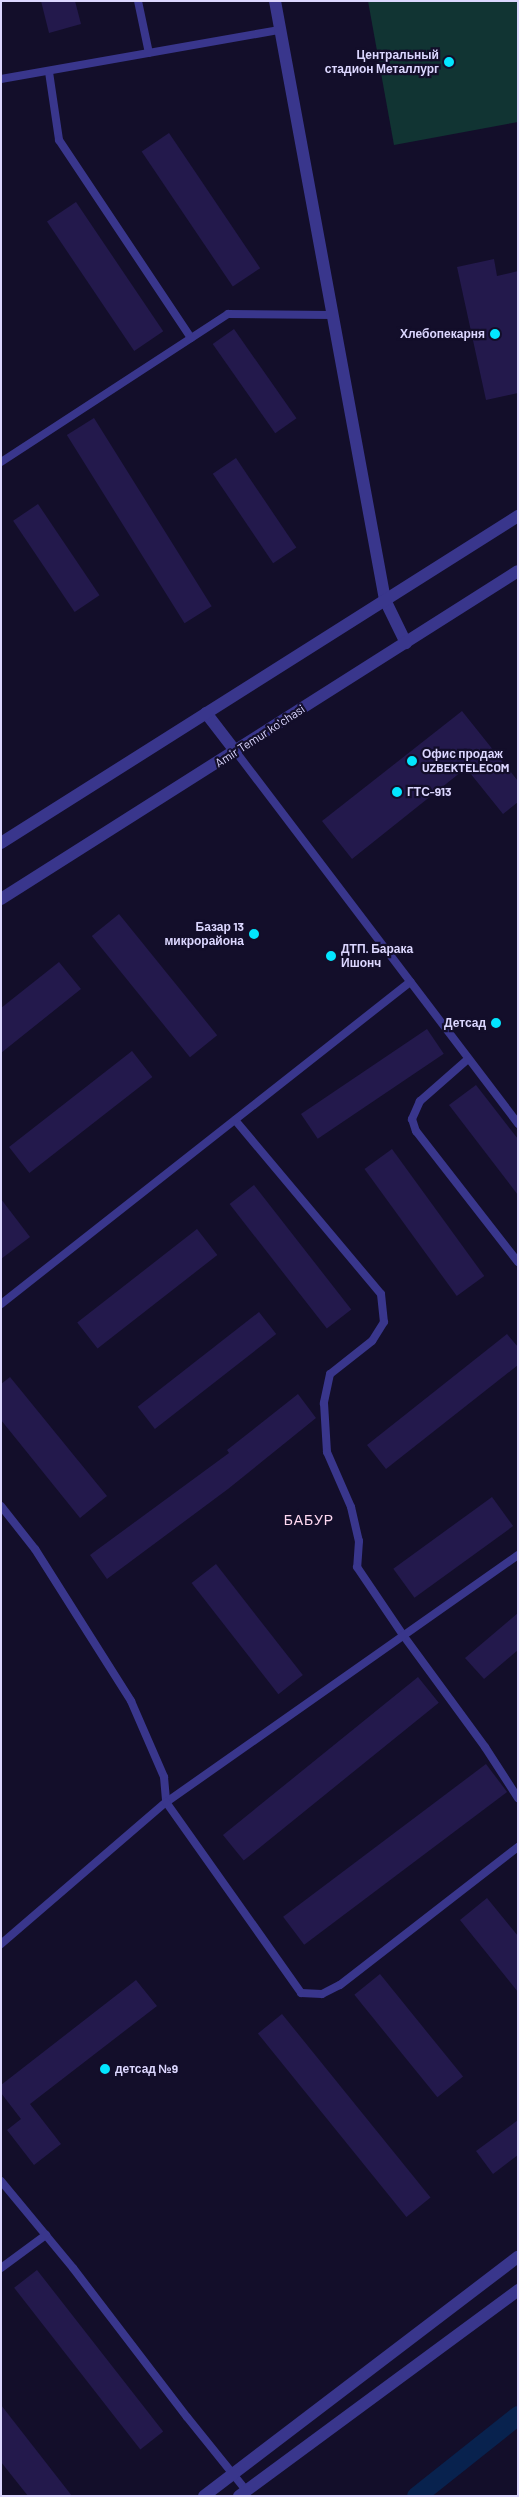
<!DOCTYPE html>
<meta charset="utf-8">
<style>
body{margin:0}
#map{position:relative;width:519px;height:2497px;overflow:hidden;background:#130e2a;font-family:Barlow,sans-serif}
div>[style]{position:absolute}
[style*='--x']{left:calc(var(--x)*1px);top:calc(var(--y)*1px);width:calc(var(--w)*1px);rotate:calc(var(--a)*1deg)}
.green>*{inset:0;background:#113433}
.canal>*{height:19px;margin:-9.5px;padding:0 9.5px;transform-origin:9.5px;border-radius:9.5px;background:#08224e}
.building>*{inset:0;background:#23194c;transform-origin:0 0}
.service>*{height:8px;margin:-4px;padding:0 4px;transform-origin:4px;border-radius:4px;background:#39368c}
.minor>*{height:12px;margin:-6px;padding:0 6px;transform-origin:6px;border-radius:6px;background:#39368c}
.tertiary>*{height:12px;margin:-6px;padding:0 6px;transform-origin:6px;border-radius:6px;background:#39368c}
.dots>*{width:14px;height:14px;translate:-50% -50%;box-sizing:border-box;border:2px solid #130e2a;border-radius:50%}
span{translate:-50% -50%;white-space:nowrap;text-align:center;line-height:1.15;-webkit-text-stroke:4.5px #130e2a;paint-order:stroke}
.poi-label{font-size:12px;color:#dcd7ff;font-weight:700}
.right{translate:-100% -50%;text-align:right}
.left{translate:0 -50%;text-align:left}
.street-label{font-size:12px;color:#dcd7ff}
.neighbourhood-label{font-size:14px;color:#ffd9f1;letter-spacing:1px}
.frame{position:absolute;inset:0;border:2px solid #dcd7ff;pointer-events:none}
</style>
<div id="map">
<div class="green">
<i style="clip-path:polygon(368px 1px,518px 1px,518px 122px,394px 145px)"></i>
</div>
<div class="canal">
<i style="--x:416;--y:2496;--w:130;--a:-38.5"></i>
</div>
<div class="building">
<i style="clip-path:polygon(41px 1px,75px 1px,81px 24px,49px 33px)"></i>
<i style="left:169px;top:133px;width:163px;height:33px;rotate:56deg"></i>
<i style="left:76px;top:202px;width:156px;height:35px;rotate:56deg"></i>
<i style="clip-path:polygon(494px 259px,497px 276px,518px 271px,518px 393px,486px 400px,457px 267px)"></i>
<i style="left:234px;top:329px;width:109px;height:26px;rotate:55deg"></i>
<i style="left:94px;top:418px;width:222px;height:32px;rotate:58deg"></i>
<i style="left:236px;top:458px;width:108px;height:28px;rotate:56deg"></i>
<i style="left:38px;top:504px;width:110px;height:30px;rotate:56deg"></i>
<i style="clip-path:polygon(462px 711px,518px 781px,518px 802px,503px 814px,466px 768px,352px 859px,322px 821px)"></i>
<i style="left:119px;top:914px;width:156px;height:35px;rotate:51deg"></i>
<i style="clip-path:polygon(59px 962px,81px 989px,1px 1053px,1px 1008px)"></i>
<i style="left:427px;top:1029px;width:30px;height:152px;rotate:56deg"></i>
<i style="left:132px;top:1051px;width:33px;height:156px;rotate:52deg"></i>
<i style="clip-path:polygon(476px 1085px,518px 1139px,518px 1195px,449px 1105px)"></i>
<i style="left:392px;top:1149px;width:157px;height:34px;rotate:54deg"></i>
<i style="left:254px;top:1185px;width:158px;height:31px;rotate:52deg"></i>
<i style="clip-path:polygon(1px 1199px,30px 1237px,1px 1259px)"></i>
<i style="left:197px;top:1229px;width:33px;height:152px;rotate:52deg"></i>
<i style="left:259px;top:1312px;width:28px;height:154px;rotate:52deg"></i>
<i style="clip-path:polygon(507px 1334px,518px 1347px,518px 1365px,386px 1469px,367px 1445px)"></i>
<i style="clip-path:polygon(10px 1377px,107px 1496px,80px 1518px,1px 1420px,1px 1384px)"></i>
<i style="clip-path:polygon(298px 1394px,316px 1418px,228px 1489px,107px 1579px,90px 1555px,229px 1453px,227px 1450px)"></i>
<i style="left:492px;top:1497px;width:36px;height:122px;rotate:54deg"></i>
<i style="left:216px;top:1564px;width:141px;height:31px;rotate:52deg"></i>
<i style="clip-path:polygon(518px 1613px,518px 1650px,484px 1679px,465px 1658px)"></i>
<i style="left:418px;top:1677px;width:33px;height:251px;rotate:51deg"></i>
<i style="left:486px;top:1764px;width:35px;height:254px;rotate:53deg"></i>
<i style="clip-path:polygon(487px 1898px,518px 1936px,518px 1992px,460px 1920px)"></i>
<i style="left:380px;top:1974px;width:132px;height:33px;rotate:51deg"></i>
<i style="clip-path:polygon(136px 1980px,157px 2006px,30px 2104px,61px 2144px,34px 2165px,7px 2130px,21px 2119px,1px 2093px,1px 2085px)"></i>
<i style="left:282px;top:2014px;width:236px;height:31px;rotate:51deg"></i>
<i style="clip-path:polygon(518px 2120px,518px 2155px,493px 2174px,476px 2151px)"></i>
<i style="left:37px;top:2270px;width:205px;height:29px;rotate:52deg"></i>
<i style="clip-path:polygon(1px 2405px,72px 2496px,28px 2496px,1px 2462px)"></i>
</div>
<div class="service">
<i style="--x:138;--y:1;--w:53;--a:78.1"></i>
<i style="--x:49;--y:72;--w:69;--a:81.6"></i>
<i style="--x:59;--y:140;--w:238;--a:56.3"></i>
<i style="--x:1;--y:79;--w:283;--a:-10"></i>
<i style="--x:1;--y:462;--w:271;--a:-33.1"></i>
<i style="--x:228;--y:314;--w:104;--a:0.6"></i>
<i style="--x:236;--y:752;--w:467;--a:52.8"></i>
<i style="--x:468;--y:1059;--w:64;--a:138.8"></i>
<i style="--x:420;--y:1101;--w:20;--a:114"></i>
<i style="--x:412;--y:1119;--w:13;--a:72"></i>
<i style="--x:416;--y:1131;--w:166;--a:52.1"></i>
<i style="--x:235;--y:1120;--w:227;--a:50"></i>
<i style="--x:381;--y:1294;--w:28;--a:84"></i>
<i style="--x:384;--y:1322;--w:22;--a:122"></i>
<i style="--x:372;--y:1341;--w:53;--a:141.8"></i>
<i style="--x:330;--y:1374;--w:30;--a:102"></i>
<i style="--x:324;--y:1403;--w:49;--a:86.5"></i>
<i style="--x:327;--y:1452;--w:60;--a:66.4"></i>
<i style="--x:351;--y:1507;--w:35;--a:77"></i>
<i style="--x:359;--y:1541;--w:26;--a:94"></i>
<i style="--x:357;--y:1567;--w:82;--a:55.9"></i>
<i style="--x:403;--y:1635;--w:139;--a:53.8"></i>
<i style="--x:485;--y:1747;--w:61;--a:57.1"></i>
<i style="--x:1;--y:1304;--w:521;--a:-38.21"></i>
<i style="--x:1;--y:1506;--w:55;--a:51.7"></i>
<i style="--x:35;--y:1549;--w:180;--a:57.7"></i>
<i style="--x:131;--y:1701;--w:83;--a:66.5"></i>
<i style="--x:164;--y:1777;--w:25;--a:85"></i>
<i style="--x:166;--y:1802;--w:218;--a:139.3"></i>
<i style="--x:518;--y:1555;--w:430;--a:144.9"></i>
<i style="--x:166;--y:1802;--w:234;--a:54.7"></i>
<i style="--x:301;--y:1993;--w:21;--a:3"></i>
<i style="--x:322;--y:1994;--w:20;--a:-27"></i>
<i style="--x:340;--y:1985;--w:225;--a:-37.8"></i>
<i style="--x:1;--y:2181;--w:113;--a:50.4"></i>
<i style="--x:73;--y:2268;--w:188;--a:52.6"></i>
<i style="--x:187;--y:2417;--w:94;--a:51.1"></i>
<i style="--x:1;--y:2268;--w:56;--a:-36.3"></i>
</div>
<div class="minor">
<i style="--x:275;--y:1;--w:609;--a:79.59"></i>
<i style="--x:204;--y:2496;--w:395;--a:-37.3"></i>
<i style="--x:239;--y:2496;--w:347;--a:-36.4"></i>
</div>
<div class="tertiary">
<i style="--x:385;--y:600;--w:48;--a:64"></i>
<i style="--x:206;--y:713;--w:49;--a:52.4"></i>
<i style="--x:1;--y:843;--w:612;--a:-32.31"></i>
<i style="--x:1;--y:899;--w:612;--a:-32.39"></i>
</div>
<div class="dots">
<i style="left:449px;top:62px;background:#03e6ff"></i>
<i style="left:495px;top:334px;background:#03e6ff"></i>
<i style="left:412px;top:761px;background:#03e6ff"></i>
<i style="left:397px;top:792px;background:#03e6ff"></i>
<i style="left:254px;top:934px;background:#03e6ff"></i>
<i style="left:331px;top:956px;background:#03e6ff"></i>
<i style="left:496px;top:1023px;background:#03e6ff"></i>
<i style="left:105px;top:2069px;background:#03e6ff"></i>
</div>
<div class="poi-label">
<span class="right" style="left:439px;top:62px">Центральный<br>стадион Металлург</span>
<span class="right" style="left:485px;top:334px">Хлебопекарня</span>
<span class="left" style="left:422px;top:761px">Офис продаж<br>UZBEKTELECOM</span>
<span class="left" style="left:407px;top:792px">ГТС-913</span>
<span class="right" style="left:244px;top:934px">Базар 13<br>микрорайона</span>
<span class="left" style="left:341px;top:956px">ДТП. Барака<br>Ишонч</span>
<span class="right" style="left:486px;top:1023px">Детсад</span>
<span class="left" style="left:115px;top:2069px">детсад №9</span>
</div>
<div class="street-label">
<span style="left:260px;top:736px;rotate:-33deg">Amir Temur koʻchasi</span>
</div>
<div class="neighbourhood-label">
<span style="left:309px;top:1520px">БАБУР</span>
</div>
<div class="frame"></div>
</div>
